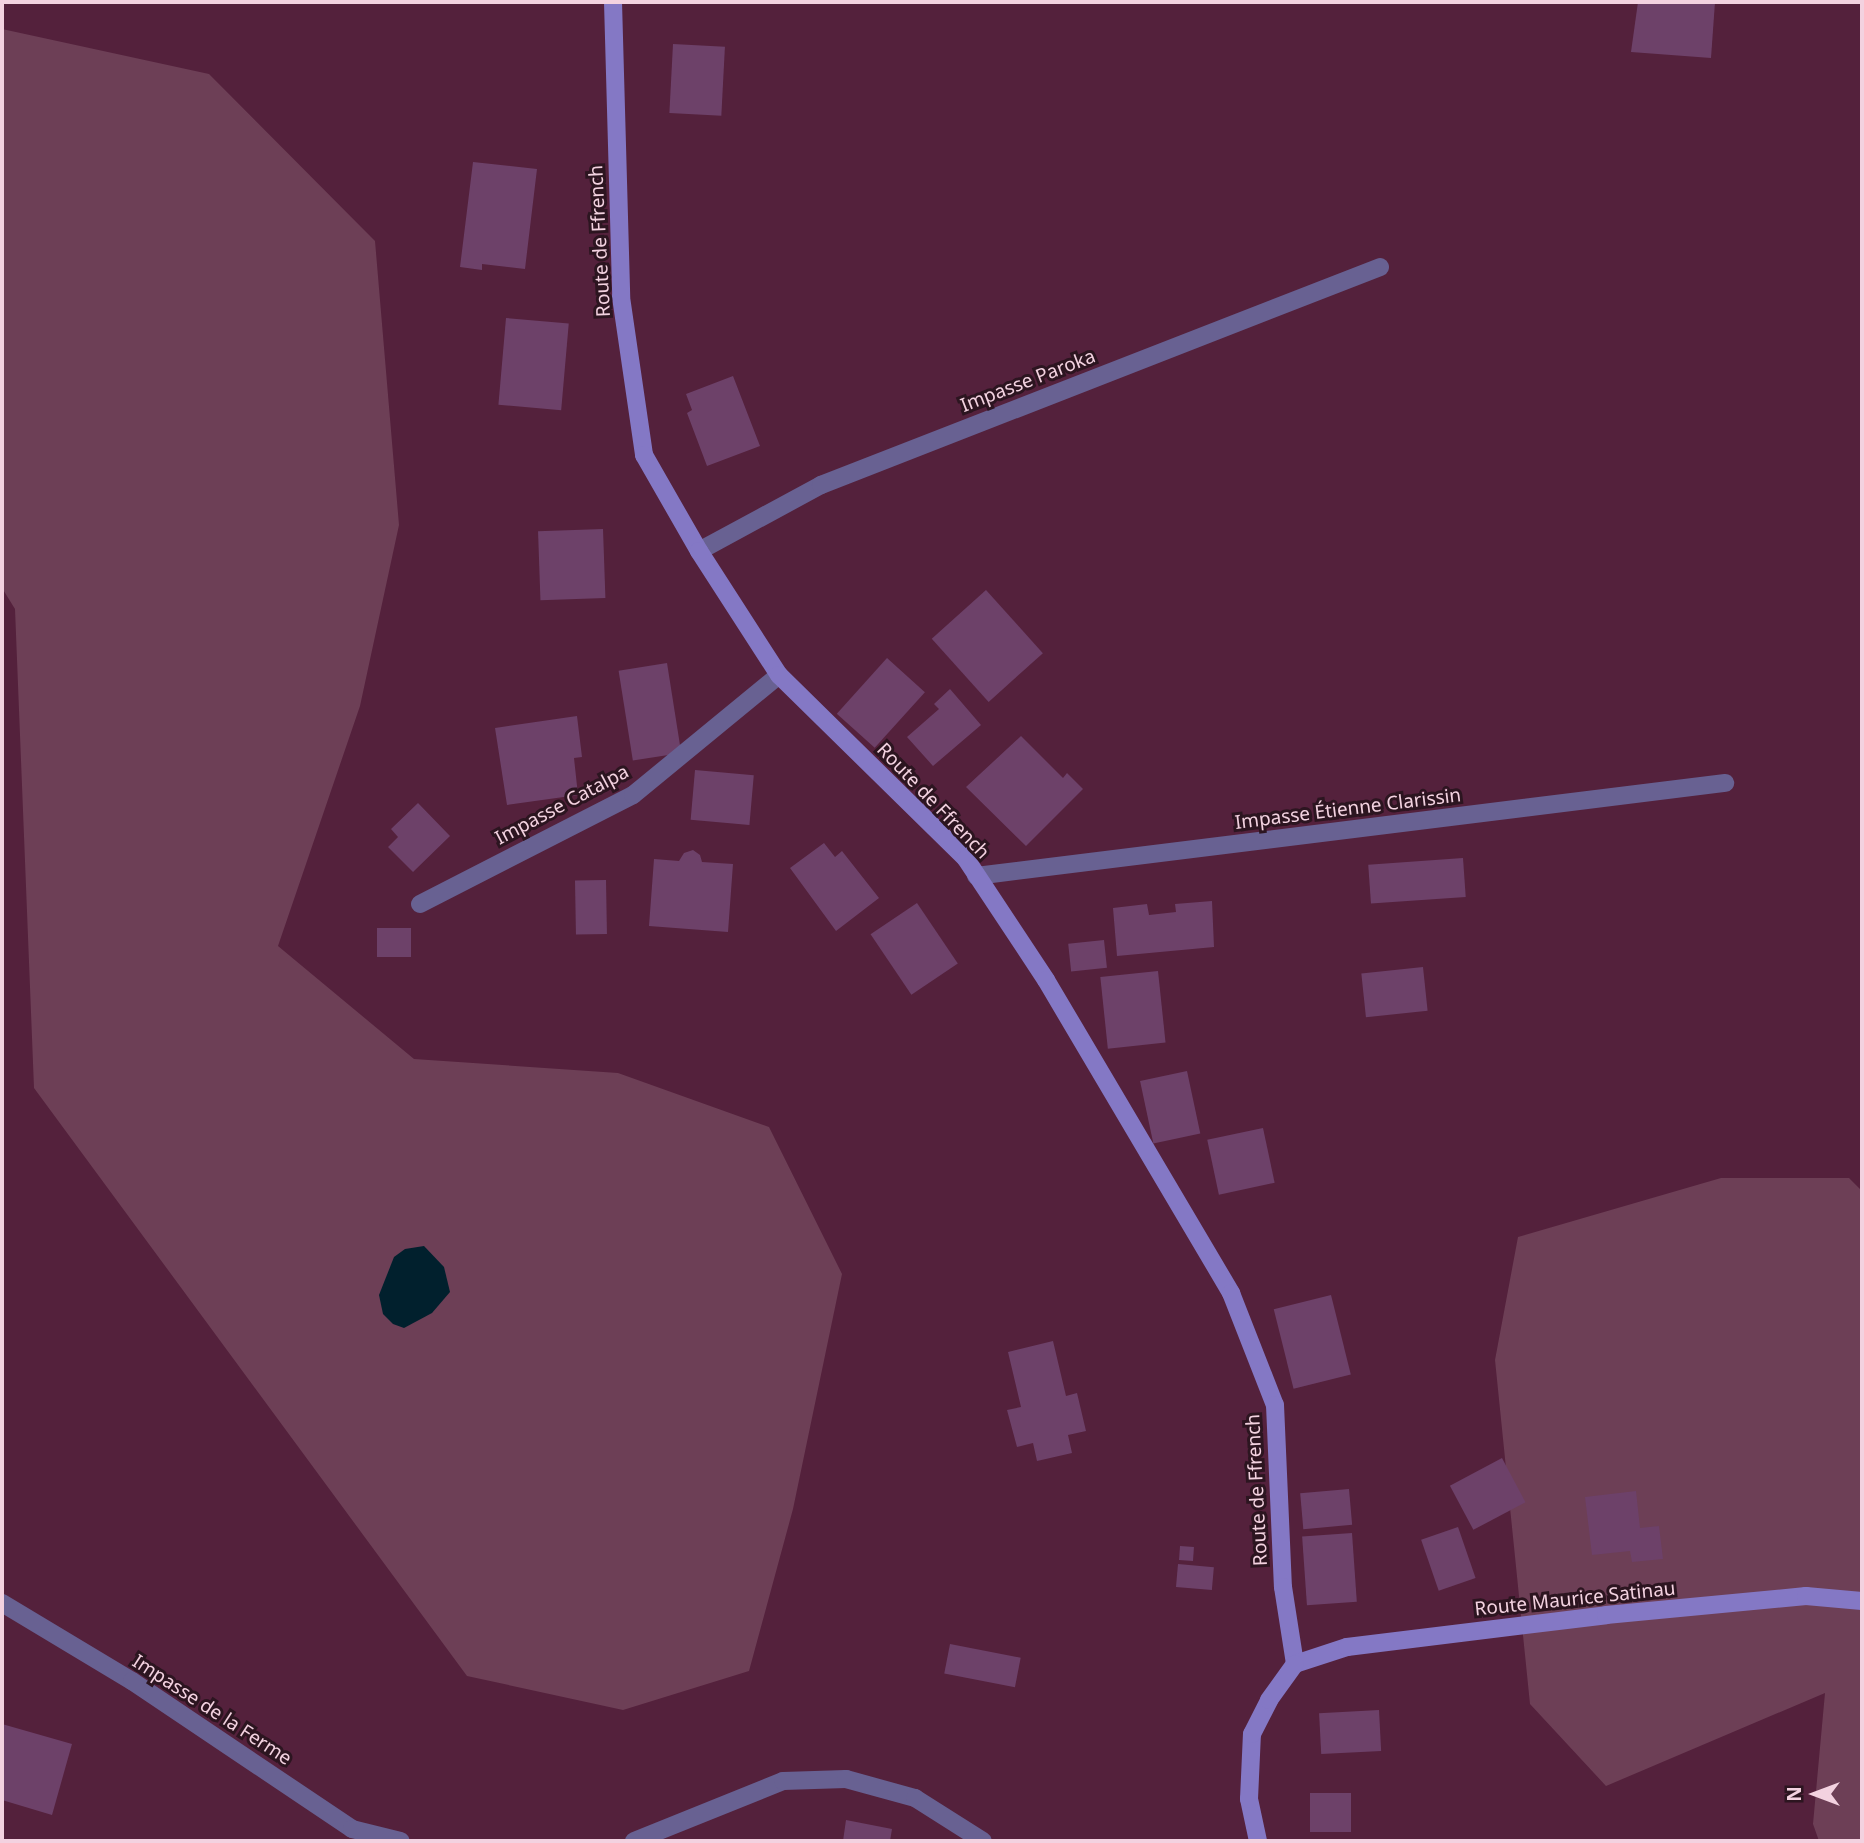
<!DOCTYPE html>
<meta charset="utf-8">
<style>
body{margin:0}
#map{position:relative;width:1864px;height:1843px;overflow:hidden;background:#54213c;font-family:"Noto Sans",sans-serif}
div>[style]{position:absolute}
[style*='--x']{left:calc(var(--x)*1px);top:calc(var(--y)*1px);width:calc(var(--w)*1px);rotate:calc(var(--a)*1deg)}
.green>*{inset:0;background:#6d3f56}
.water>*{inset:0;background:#01202d}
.building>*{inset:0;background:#6d4169;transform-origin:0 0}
.service>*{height:18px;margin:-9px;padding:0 9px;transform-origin:9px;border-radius:9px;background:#686192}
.minor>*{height:18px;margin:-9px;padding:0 9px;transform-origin:9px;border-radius:9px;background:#686192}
.secondary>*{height:18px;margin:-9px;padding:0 9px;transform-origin:9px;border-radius:9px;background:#8478c5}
span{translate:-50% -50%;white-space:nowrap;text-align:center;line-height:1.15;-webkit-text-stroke:6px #2c1520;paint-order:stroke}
.street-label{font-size:19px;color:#f3d2e0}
.frame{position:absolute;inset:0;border:4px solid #f3d2e0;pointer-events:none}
.north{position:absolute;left:1780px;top:1759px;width:70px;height:70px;-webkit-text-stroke:5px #2c1520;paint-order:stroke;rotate:270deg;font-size:19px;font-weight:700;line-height:28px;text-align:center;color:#f3d2e0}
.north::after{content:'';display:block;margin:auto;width:24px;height:32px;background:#f3d2e0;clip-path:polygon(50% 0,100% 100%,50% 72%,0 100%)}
</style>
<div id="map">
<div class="green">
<i style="clip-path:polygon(2px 29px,209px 74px,375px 241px,399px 525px,360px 706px,278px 946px,414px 1059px,618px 1073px,769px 1127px,842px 1274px,793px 1509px,749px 1671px,623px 1710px,467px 1676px,34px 1088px,15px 609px,2px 588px)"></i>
<i style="clip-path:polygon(1721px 1178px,1849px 1178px,1862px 1191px,1862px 1841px,1819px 1841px,1813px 1824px,1825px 1693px,1606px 1786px,1530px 1704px,1495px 1360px,1518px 1237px)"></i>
</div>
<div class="water">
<i style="clip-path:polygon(424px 1246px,444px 1267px,450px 1292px,432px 1313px,404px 1328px,393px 1324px,383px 1314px,379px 1295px,394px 1257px,405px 1249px)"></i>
</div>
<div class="building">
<i style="clip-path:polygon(1638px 2px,1715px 2px,1711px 58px,1631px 52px)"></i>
<i style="left:673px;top:44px;width:52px;height:69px;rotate:3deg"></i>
<i style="clip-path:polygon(473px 162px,537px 169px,525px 269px,482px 264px,482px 270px,460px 267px)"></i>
<i style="left:506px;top:318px;width:63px;height:87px;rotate:5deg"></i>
<i style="clip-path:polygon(733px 376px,760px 446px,707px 466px,687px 413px,692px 410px,686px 394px)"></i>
<i style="left:603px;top:529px;width:69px;height:65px;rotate:88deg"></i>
<i style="left:986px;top:590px;width:85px;height:73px;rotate:48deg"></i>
<i style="left:887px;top:658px;width:51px;height:75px;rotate:42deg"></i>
<i style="left:667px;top:663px;width:91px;height:49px;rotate:81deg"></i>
<i style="clip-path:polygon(950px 689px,981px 725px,933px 766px,907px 737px,939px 709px,934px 704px)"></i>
<i style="clip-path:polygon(577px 716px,582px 757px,574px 758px,578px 795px,507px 805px,495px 728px)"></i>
<i style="clip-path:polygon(1021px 736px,1063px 778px,1067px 773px,1083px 789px,1026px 846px,966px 787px)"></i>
<i style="left:695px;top:770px;width:59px;height:50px;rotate:5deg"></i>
<i style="clip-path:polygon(418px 803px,450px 836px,413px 872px,388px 847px,398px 837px,391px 829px)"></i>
<i style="clip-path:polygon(824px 843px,835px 857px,842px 851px,879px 898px,836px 931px,790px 868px)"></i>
<i style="clip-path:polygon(693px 850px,700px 855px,702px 862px,733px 864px,728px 932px,649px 926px,654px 859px,679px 861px,684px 853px)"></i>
<i style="left:1463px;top:858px;width:39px;height:95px;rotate:86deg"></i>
<i style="left:606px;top:880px;width:54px;height:31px;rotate:89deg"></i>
<i style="clip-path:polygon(1212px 901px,1214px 947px,1117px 956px,1113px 908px,1147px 904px,1149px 915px,1176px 912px,1175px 904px)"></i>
<i style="left:917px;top:903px;width:73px;height:56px;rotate:56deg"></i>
<i style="left:411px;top:928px;width:29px;height:34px;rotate:90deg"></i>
<i style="left:1104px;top:940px;width:28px;height:36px;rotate:84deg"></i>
<i style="left:1423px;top:967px;width:44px;height:62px;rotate:84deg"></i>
<i style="left:1158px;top:971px;width:72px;height:58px;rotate:84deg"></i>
<i style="left:1187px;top:1071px;width:64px;height:48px;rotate:78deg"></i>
<i style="left:1263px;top:1128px;width:56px;height:57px;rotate:78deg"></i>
<i style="left:1331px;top:1295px;width:82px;height:59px;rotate:76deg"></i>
<i style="clip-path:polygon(1053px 1341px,1066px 1396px,1077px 1393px,1086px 1431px,1068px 1435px,1072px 1453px,1037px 1461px,1033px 1443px,1017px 1447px,1007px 1410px,1021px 1407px,1008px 1352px)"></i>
<i style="left:1502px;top:1458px;width:50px;height:59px;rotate:62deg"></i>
<i style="left:1349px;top:1489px;width:36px;height:49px;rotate:85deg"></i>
<i style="clip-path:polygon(1636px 1491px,1640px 1528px,1659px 1526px,1663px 1559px,1632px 1562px,1630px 1551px,1592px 1555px,1585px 1497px)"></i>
<i style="left:1458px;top:1527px;width:54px;height:39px;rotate:71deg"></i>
<i style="left:1352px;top:1533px;width:69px;height:50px;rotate:86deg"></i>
<i style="left:1180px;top:1546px;width:14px;height:14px;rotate:4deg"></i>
<i style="left:1178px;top:1564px;width:36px;height:23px;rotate:5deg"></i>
<i style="left:950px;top:1644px;width:72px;height:30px;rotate:11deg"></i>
<i style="left:1379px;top:1710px;width:41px;height:60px;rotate:87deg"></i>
<i style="clip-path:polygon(2px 1724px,72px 1744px,52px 1815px,2px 1800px)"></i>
<i style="left:1351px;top:1793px;width:39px;height:41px;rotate:90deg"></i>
<i style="clip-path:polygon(846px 1820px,892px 1829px,890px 1841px,843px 1841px)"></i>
</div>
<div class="service">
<i style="--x:976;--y:876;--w:755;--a:-7.08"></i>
<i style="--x:420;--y:904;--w:239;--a:-27.1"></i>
<i style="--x:633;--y:795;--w:189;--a:-39.4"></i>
</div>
<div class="minor">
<i style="--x:699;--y:551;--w:139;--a:-28.4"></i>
<i style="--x:821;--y:485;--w:600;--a:-21.3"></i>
<i style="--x:2;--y:1603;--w:152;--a:31"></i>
<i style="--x:132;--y:1681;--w:265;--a:33.9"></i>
<i style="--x:352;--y:1829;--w:50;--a:13.8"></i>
<i style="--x:634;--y:1841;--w:161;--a:-21.9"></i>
<i style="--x:783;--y:1781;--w:63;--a:-1.8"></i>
<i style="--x:846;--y:1779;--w:72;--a:15.4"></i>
<i style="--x:915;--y:1798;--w:80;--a:32.3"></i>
</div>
<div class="secondary">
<i style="--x:613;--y:2;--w:295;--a:88.4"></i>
<i style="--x:621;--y:297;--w:160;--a:81.7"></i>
<i style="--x:644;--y:455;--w:111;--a:60.2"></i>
<i style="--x:699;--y:551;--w:148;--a:57.2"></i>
<i style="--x:779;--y:675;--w:262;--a:44.5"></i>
<i style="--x:966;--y:859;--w:145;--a:56.5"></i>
<i style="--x:1046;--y:980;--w:364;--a:59.4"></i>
<i style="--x:1231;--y:1293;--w:120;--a:68.6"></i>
<i style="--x:1275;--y:1405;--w:182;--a:87.5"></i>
<i style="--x:1283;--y:1587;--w:78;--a:81.1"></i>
<i style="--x:1295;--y:1664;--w:55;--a:-18.1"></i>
<i style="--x:1347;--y:1647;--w:261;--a:-7"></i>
<i style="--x:1606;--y:1615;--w:201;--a:-5.4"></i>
<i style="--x:1806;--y:1596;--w:56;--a:5.1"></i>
<i style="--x:1258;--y:1841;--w:43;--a:-102.1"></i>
<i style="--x:1249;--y:1799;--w:65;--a:-87.4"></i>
<i style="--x:1252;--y:1734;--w:38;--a:-63"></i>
<i style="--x:1269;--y:1700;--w:44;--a:-54.2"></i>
</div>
<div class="street-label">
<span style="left:600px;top:241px;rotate:-93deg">Route de Ffrench</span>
<span style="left:1028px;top:381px;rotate:-21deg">Impasse Paroka</span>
<span style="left:933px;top:801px;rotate:46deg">Route de Ffrench</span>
<span style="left:562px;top:805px;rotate:-28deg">Impasse Catalpa</span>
<span style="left:1348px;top:809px;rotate:-7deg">Impasse Étienne Clarissin</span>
<span style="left:1257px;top:1490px;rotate:-93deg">Route de Ffrench</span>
<span style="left:1575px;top:1599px;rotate:-6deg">Route Maurice Satinau</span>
<span style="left:212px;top:1710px;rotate:33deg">Impasse de la Ferme</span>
</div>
<div class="frame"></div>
<div class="north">N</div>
</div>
